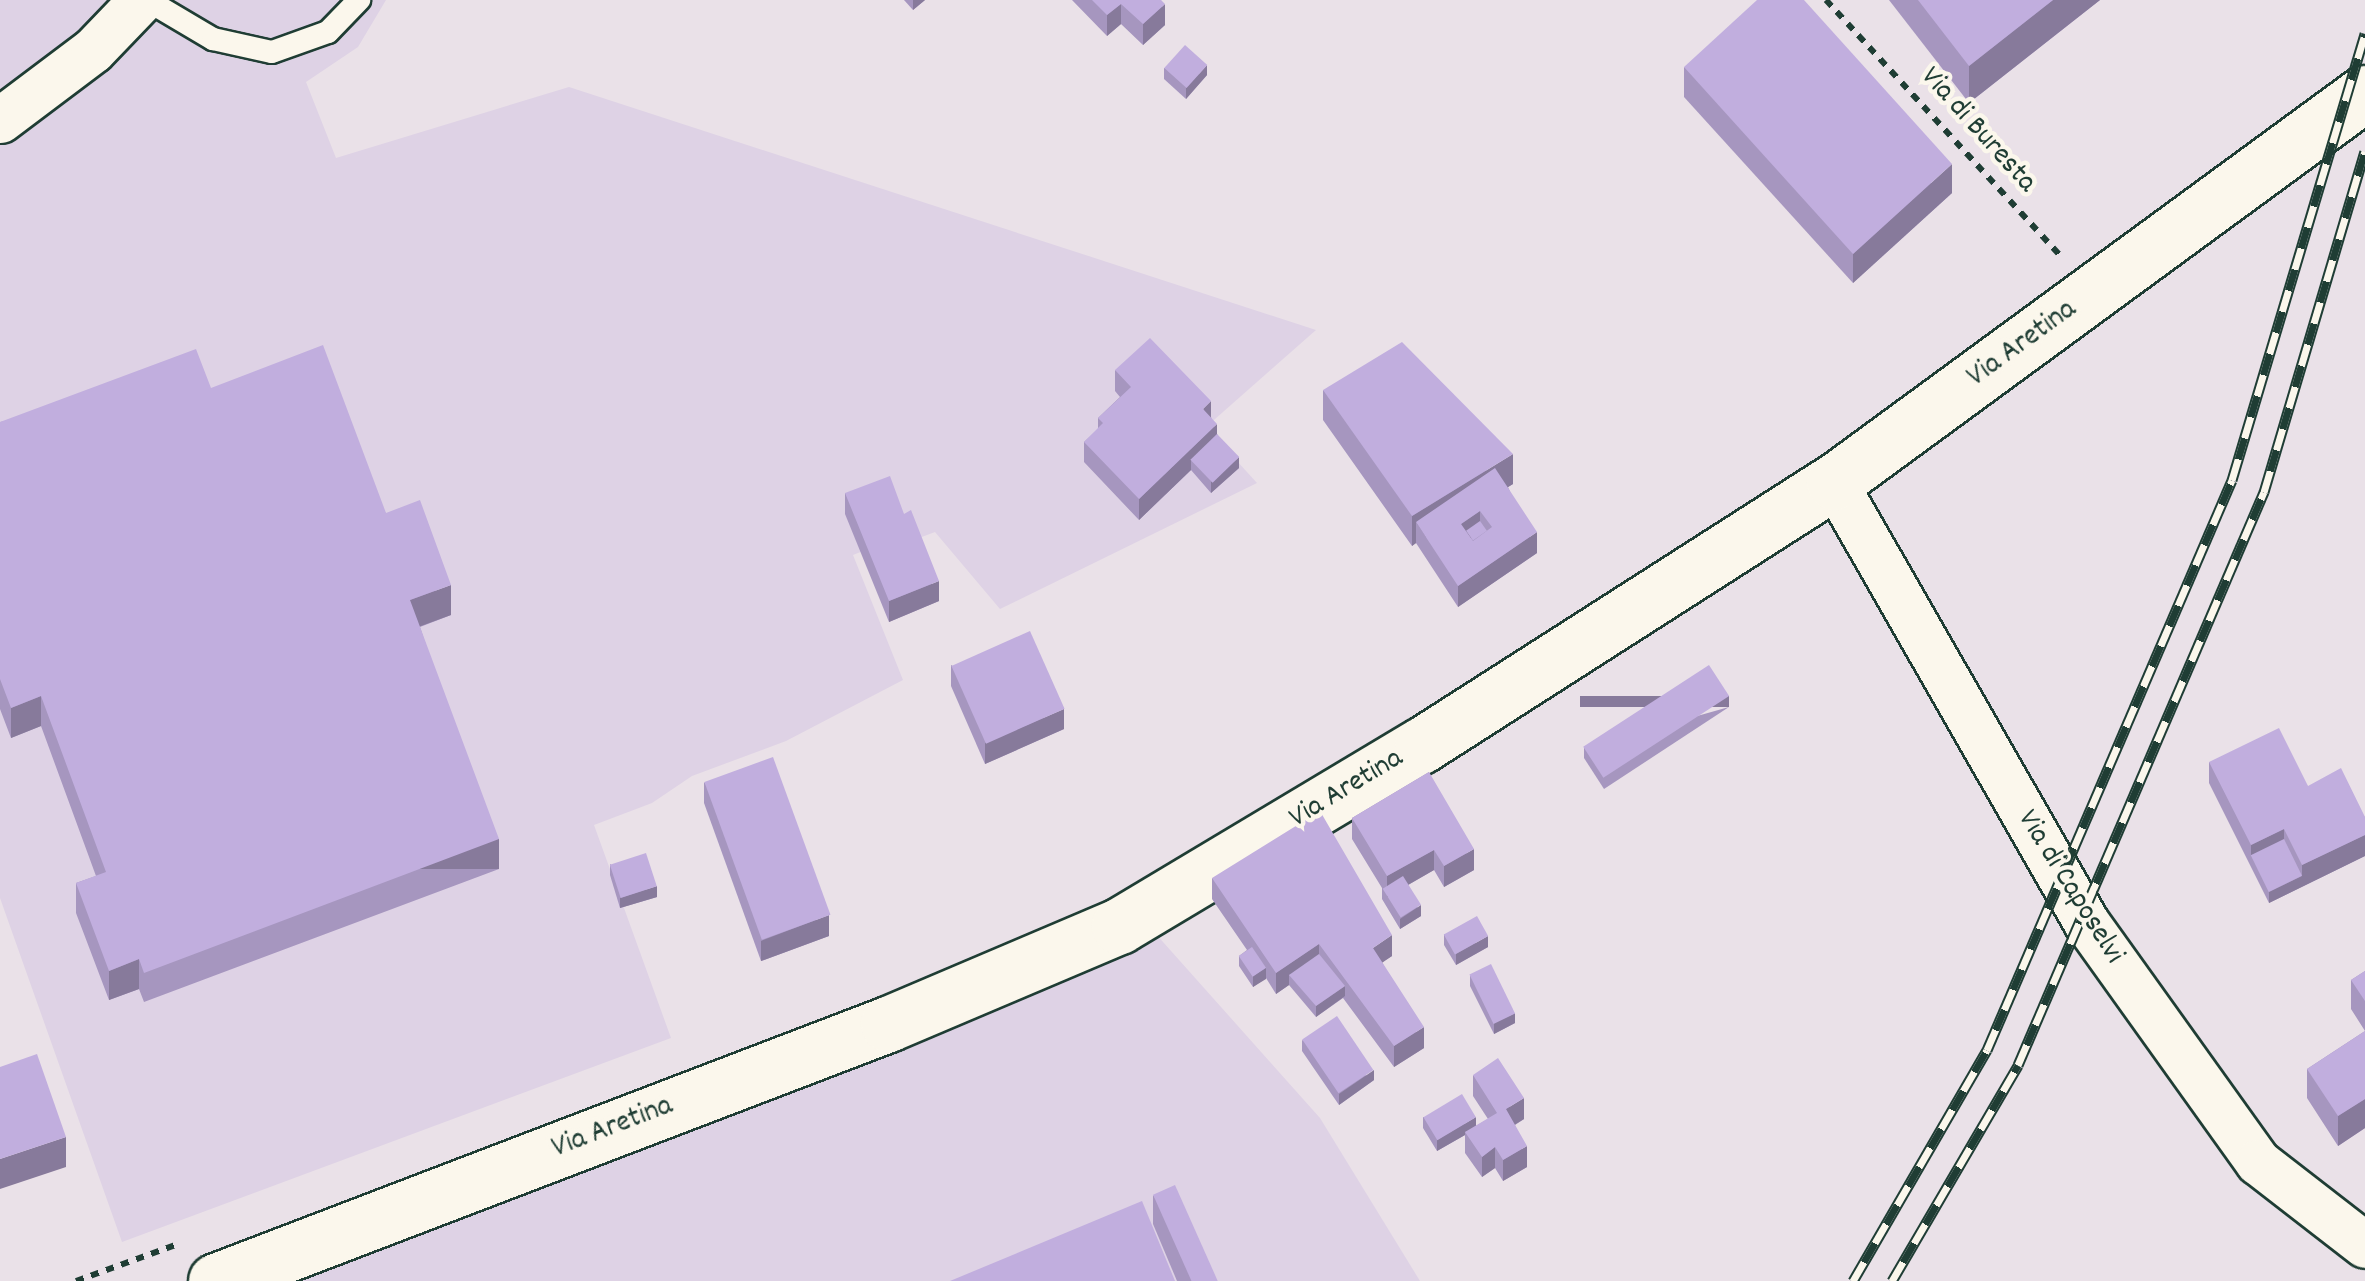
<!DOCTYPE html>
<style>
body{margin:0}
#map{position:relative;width:2365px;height:1281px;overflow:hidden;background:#eae1e8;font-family:Dekko,sans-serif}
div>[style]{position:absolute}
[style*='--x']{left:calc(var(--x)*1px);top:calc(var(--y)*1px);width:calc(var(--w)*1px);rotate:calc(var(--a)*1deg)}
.built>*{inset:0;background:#ded2e5}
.path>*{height:6px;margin-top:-3px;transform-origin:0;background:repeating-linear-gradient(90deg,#1f3d34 0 8px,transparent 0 16px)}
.roads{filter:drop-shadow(2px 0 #1f3d34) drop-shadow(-2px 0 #1f3d34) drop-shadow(0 2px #1f3d34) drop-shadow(0 -2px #1f3d34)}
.service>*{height:22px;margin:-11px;padding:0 11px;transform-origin:11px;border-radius:11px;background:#fbf7ec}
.minor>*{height:45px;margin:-22.5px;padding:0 22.5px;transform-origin:22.5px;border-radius:22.5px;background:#fbf7ec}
.tertiary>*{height:55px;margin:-27.5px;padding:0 27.5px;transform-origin:27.5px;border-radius:27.5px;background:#fbf7ec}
.rail>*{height:11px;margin-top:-5.5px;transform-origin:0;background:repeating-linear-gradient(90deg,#fbf7ec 0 22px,#1f3d34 0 44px);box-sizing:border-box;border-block:2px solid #1f3d34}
.wall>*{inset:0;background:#a696bf}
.shaded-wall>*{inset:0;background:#877a9b;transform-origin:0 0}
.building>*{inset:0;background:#c1aede;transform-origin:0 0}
span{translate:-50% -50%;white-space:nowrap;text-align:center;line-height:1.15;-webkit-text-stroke:9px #fbf7ec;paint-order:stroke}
.street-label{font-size:30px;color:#1f3d34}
</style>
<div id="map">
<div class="built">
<i style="clip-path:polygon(0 0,386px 0,358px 47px,306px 82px,336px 158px,569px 87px,1316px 330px,1206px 427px,1257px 483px,1000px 609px,935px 532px,919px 538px,913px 531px,853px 555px,903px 680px,786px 741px,692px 776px,652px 803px,594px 825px,671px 1038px,122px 1242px,0 898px)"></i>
<i style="clip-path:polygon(1155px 933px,1320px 1118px,1420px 1281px,299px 1281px)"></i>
</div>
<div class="path">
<i style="--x:1826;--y:0;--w:346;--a:47.5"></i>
<i style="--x:76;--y:1281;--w:109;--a:-19.9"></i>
</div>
<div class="roads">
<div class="service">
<i style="--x:147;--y:0;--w:77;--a:30.6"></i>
<i style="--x:213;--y:39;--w:60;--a:12.4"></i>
<i style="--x:272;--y:52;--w:59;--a:-19.7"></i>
<i style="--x:328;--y:32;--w:45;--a:-45.9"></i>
</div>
<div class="minor">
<i style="--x:0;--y:120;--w:116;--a:-37"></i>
<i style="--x:93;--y:50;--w:69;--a:-46.2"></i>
<i style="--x:1834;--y:482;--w:507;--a:60.2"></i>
<i style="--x:2086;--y:922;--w:295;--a:54.4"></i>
<i style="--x:2258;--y:1162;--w:135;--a:37.8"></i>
</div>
<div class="tertiary">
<i style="--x:216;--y:1281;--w:719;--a:-20.93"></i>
<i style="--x:888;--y:1024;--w:251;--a:-23"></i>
<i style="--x:1119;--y:926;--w:353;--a:-30.9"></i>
<i style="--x:1422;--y:745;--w:489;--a:-32.6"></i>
<i style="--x:1834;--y:482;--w:658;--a:-36.23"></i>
</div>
</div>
<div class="rail">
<i style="--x:1853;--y:1281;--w:267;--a:-59.9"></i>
<i style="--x:1987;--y:1050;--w:620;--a:-66.74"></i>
<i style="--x:2232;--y:480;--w:466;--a:-73.4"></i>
<i style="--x:1892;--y:1281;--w:250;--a:-59.7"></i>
<i style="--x:2018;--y:1065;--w:624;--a:-66.77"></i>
<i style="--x:2264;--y:492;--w:355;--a:-73.5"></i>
</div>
<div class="wall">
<i style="clip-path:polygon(904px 0,925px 0,913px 10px)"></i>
<i style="clip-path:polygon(1072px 0,1161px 0,1165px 25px,1143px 45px,1121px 24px,1107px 36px)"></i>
<i style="clip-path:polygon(1889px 0,2100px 0,1969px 103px)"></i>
<i style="clip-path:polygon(1684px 67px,1952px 193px,1853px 283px,1684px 97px)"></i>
<i style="clip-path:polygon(1164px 68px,1207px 75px,1186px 99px,1164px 79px)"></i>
<i style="clip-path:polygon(1115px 370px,1211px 417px,1217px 434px,1239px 468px,1211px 493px,1191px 470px,1139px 520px,1084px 462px,1084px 442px,1098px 429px,1098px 418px,1120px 397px,1115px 391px)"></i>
<i style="clip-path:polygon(211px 388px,386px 513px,451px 615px,420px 627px,499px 869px,144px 1002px,139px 989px,109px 1000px,76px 913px,76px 883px,96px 876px,41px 726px,11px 738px,0 709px,0 422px)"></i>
<i style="clip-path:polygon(1323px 390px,1513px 484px,1508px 487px,1537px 553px,1458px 607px,1416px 543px,1412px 546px,1323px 420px)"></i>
<i style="clip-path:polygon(845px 493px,904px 514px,939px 601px,889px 622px,845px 514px)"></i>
<i style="clip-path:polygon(951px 665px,1064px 729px,985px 764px,951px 686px)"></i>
<i style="clip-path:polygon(1729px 707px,1604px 789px,1584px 758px,1584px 748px)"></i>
<i style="clip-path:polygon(2209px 762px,2308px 786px,2365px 817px,2365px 856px,2269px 903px,2209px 783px)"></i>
<i style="clip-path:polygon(1429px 772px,1474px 870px,1444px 887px,1434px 870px,1408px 885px,1421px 916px,1400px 929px,1382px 899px,1382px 888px,1352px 839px,1352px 818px)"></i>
<i style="clip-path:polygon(704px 782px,829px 936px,761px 961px,704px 803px)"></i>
<i style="clip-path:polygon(610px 864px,657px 897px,620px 908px,610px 875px)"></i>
<i style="clip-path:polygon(1212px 878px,1392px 956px,1382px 962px,1424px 1048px,1394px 1067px,1343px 998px,1316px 1017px,1289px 985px,1276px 994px,1266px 978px,1253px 987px,1239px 966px,1239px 956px,1247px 950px,1212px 899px)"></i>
<i style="clip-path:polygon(1444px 934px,1488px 947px,1456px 965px,1444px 945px)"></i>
<i style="clip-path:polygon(2365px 971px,2365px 1128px,2338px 1146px,2307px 1098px,2307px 1069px,2365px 1031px,2351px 1009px,2351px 980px)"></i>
<i style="clip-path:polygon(1470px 975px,1515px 1023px,1494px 1034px,1470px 986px)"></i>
<i style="clip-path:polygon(1302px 1040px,1374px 1080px,1339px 1105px,1302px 1051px)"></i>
<i style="clip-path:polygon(1473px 1075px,1524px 1119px,1515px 1125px,1527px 1167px,1503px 1181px,1495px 1168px,1482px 1177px,1465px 1153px,1465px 1135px,1437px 1151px,1423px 1128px,1423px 1117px,1476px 1126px,1488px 1119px,1473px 1096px)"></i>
<i style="clip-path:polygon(1153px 1195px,1217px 1281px,1177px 1281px,1153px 1224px)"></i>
</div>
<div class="shaded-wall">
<i style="clip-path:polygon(913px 0,925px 0,913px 10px)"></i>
<i style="clip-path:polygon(2053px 0,2100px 0,1969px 103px,1969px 66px)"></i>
<i style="clip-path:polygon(1121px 4px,1121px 24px,1107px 36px,1107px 15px)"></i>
<i style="clip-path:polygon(1165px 4px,1165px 25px,1143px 45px,1143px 24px)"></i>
<i style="clip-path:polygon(1207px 65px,1207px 75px,1186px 99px,1186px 88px)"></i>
<i style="clip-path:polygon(1952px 164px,1952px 193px,1853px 283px,1853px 254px)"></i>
<i style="clip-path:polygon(1211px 401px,1211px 422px,1203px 409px)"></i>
<i style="clip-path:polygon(1217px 424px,1217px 445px,1191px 461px,1191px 470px,1139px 520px,1139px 499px)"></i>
<i style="clip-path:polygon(1513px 454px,1513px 484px,1426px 537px,1416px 522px,1416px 543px,1412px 546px,1412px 516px)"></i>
<i style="clip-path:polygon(1239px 457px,1239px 468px,1211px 493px,1211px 482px)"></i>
<i style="clip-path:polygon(1480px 511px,1480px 532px,1466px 542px,1461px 524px)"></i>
<i style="clip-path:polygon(1537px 532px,1537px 553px,1458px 607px,1458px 586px)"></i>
<i style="clip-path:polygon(939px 581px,939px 601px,889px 622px,889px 601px)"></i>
<i style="clip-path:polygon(451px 585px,451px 615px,410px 630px,410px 600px)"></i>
<i style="clip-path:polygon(41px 696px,41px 726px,11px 738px,11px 708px)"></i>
<i style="left:1729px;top:696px;width:11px;height:149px;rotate:90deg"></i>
<i style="clip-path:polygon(1064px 709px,1064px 729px,985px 764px,985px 743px)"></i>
<i style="clip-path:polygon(2284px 829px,2284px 850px,2251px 855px,2251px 845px)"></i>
<i style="clip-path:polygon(2365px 835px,2365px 856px,2269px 903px,2269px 892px,2302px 876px,2302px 865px)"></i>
<i style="left:499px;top:839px;width:30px;height:379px;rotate:90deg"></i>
<i style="clip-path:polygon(1474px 849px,1474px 870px,1444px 887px,1444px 866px)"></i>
<i style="clip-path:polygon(1434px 850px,1434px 870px,1387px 897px,1387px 876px)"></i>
<i style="clip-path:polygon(657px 886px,657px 897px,620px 908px,620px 898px)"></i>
<i style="clip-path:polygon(1421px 905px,1421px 916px,1400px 929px,1400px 919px)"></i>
<i style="clip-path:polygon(829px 915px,829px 936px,761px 961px,761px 941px)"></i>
<i style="clip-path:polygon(1392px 935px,1392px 956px,1373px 969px,1373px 948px)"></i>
<i style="clip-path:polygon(1488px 936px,1488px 947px,1456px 965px,1456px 954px)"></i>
<i style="clip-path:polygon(1319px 944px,1319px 965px,1289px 975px,1289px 985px,1276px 994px,1276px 973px)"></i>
<i style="clip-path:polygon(139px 959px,139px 989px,109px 1000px,109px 971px)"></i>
<i style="clip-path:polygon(1266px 968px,1266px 979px,1253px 987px,1253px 976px)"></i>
<i style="clip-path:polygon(1345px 986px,1345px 996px,1316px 1017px,1316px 1006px)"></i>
<i style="clip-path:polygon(1515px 1013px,1515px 1023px,1494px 1034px,1494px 1023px)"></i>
<i style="clip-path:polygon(1424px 1027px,1424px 1048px,1394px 1067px,1394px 1046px)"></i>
<i style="clip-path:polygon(1374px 1070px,1374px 1080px,1339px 1105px,1339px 1094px)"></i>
<i style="clip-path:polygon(1524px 1098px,1524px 1119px,1506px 1130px,1506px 1109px)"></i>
<i style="clip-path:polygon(2365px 1099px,2365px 1128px,2338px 1146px,2338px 1116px)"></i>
<i style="clip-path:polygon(1476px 1117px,1476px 1128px,1465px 1132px,1465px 1135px,1437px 1151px,1437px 1140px)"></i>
<i style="clip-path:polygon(66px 1137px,66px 1167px,0 1189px,0 1159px)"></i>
<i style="clip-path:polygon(1527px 1146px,1527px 1167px,1503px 1181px,1503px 1160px)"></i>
<i style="clip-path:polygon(1495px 1147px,1495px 1168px,1482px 1177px,1482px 1157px)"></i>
</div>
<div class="building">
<i style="clip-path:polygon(1092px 0,1161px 0,1165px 4px,1143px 24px,1121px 4px,1107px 15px)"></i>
<i style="clip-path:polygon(1757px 0,1804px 0,1952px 164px,1853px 254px,1684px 67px)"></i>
<i style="clip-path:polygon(1918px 0,2053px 0,1969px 66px)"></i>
<i style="left:1185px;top:45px;width:30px;height:31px;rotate:42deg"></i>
<i style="clip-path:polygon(1150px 338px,1211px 401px,1203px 409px,1217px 424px,1139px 499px,1084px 442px,1103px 423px,1098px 418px,1131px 387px,1115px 370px)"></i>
<i style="clip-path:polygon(1402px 342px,1513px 454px,1412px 516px,1323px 390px)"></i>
<i style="clip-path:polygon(323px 345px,386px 513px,420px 500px,451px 585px,410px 600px,499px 839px,144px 973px,139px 959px,109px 971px,76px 883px,106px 872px,41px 696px,11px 708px,0 679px,0 422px,196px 349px,211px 388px)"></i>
<i style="left:1217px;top:434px;width:32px;height:37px;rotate:46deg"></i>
<i style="clip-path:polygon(evenodd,1495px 468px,1537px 532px,1458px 586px,1416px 522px,1495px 468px,1480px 511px,1492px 527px,1473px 541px,1461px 524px,1480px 511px)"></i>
<i style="clip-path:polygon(890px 476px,904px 514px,911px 510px,939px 581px,889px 601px,845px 493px)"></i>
<i style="left:1480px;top:521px;width:12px;height:17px;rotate:55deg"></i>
<i style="left:1030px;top:631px;width:85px;height:86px;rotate:66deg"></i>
<i style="left:1709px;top:665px;width:37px;height:150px;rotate:57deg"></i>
<i style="clip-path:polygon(2279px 728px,2308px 786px,2341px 768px,2365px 817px,2365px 835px,2302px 865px,2284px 829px,2251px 845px,2209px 762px)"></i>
<i style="left:773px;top:757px;width:168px;height:73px;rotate:70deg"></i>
<i style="clip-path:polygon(1429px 772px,1474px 849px,1444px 866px,1434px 850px,1387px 876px,1352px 818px)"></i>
<i style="clip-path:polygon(1320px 811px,1392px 935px,1373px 948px,1424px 1027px,1394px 1046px,1319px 944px,1276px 973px,1212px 878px)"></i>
<i style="left:2284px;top:839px;width:41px;height:37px;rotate:64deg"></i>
<i style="left:646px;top:853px;width:35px;height:38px;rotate:72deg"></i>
<i style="left:1403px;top:876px;width:34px;height:24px;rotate:58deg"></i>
<i style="left:1477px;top:916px;width:23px;height:38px;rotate:61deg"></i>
<i style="left:1252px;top:947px;width:25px;height:16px;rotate:56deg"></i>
<i style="clip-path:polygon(1319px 954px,1345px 986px,1316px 1006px,1289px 975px)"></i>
<i style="left:1491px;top:964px;width:55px;height:24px;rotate:64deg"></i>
<i style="clip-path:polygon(2365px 971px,2365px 1001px,2351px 980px)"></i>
<i style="left:1337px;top:1016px;width:65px;height:42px;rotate:56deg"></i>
<i style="clip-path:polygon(2365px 1031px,2365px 1099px,2338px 1116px,2307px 1069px)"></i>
<i style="clip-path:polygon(37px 1054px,66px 1137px,0 1159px,0 1067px)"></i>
<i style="clip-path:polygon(1498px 1058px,1524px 1098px,1506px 1109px,1527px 1146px,1503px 1160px,1495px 1147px,1482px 1157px,1465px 1132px,1497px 1113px,1473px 1075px)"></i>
<i style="left:1462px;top:1094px;width:27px;height:45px;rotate:59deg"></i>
<i style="left:1175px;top:1185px;width:105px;height:24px;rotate:66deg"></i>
<i style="clip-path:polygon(1142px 1201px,1175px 1281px,950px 1281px)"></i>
</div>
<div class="street-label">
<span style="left:1977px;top:131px;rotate:48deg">Via di Buresta</span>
<span style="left:2023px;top:345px;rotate:-36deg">Via Aretina</span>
<span style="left:1347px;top:790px;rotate:-31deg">Via Aretina</span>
<span style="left:2069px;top:888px;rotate:58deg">Via di Caposelvi</span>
<span style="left:613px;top:1129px;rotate:-21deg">Via Aretina</span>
</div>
</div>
